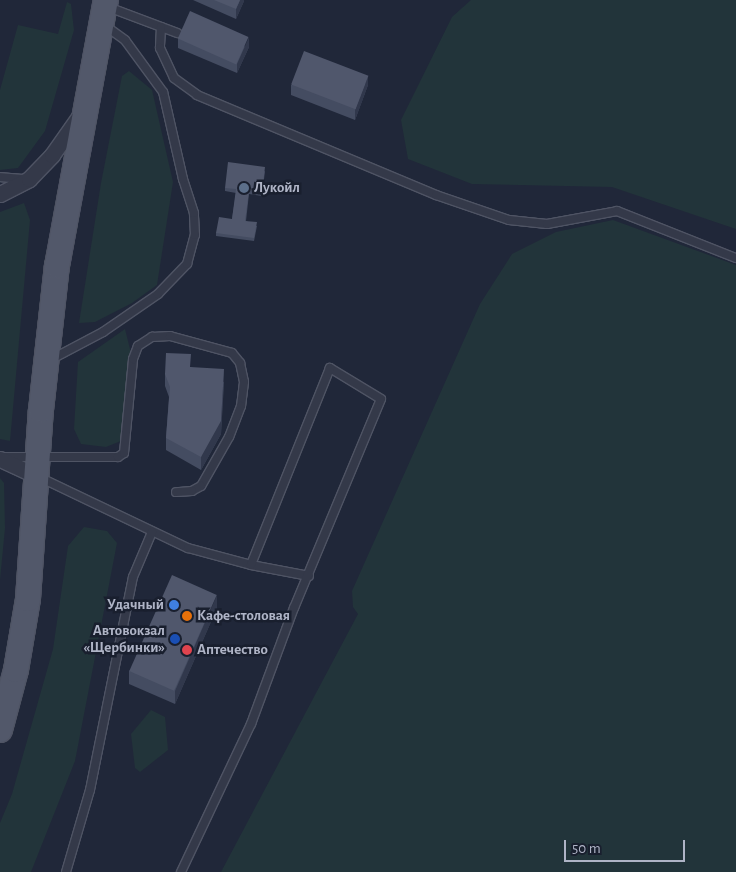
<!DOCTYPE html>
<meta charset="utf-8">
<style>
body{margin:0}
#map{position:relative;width:736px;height:872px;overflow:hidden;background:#202739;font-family:"Alegreya Sans",sans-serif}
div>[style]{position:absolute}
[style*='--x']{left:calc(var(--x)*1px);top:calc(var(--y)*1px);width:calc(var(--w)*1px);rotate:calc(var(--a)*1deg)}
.green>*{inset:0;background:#22343a}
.roads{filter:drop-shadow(1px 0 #4f5464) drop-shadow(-1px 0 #4f5464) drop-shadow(0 1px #4f5464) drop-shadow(0 -1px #4f5464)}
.service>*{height:8px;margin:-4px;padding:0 4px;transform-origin:4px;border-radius:4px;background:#343949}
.minor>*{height:15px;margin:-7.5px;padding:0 7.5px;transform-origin:7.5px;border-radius:7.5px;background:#343949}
.primary>*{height:24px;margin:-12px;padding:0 12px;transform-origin:12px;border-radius:12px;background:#52586a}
.wall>*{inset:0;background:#444c61}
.shaded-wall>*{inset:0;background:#31384c}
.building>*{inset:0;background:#50576c;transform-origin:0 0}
.dots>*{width:14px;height:14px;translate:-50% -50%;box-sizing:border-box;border:2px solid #191f2e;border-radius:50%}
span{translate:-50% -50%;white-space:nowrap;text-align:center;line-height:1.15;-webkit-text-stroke:5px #191f2e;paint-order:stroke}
.poi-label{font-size:15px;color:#afb4c6;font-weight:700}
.left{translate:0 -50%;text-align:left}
.right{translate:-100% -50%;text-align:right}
.scale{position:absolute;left:564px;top:840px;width:121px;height:22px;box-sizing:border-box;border:2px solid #afb4c6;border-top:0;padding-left:6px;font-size:15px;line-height:18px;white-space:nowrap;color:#afb4c6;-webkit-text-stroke:4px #191f2e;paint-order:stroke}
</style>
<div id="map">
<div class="green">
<i style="clip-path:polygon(471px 0,736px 0,736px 229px,612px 187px,472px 184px,408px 159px,401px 120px,452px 17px)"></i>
<i style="clip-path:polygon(67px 2px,71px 4px,74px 30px,45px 131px,18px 168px,0 170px,0 90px,18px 25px,58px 34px)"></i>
<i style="clip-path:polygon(129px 71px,152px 90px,173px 182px,157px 285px,132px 303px,95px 322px,79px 323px,101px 183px,122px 76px)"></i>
<i style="clip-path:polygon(24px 203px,30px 220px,10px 441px,0 439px,0 212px)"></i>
<i style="clip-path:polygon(613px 220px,736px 265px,736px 872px,221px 872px,358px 614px,353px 607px,352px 591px,480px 304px,512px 254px,556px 232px)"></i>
<i style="clip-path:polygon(125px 329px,131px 353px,121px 441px,106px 447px,81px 444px,74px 429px,78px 362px)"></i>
<i style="clip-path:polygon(0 478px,4px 483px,5px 528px,0 580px)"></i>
<i style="clip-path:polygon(84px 527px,107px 531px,117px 543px,75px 761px,31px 872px,0 872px,0 823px,12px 794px,53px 649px,68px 546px)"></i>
<i style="clip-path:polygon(151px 710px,165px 717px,168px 750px,140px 772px,135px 768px,131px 734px)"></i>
</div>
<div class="roads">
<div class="service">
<i style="--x:108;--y:7;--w:74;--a:20.6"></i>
<i style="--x:161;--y:27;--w:21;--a:93"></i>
<i style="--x:160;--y:48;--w:33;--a:65"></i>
<i style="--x:174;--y:78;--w:29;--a:36"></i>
<i style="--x:197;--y:95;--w:259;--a:22.7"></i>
<i style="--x:436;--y:195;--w:77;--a:18.9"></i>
<i style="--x:509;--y:220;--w:38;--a:6"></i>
<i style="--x:547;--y:224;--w:71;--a:-10.5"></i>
<i style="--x:617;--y:211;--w:128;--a:21.6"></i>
<i style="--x:0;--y:177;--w:25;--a:5"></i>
<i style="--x:50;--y:360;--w:60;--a:-27.8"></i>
<i style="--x:103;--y:332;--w:67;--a:-34.6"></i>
<i style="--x:158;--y:294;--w:42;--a:-46"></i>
<i style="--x:187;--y:264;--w:30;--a:-75"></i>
<i style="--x:195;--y:235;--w:22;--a:-93"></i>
<i style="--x:194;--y:213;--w:36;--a:-108"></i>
<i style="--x:183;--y:179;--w:89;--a:-102.9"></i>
<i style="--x:163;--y:92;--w:64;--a:-126.2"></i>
<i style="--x:125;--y:40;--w:24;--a:-144"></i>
<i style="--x:5;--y:457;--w:113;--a:0"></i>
<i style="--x:118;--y:457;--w:7;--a:-34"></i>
<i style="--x:124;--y:453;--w:94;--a:-84.5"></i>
<i style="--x:133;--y:359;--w:14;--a:-69"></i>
<i style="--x:138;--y:346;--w:17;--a:-33"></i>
<i style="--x:152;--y:337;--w:18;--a:-3"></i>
<i style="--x:170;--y:336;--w:64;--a:15.3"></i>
<i style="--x:232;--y:353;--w:13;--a:51"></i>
<i style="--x:240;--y:363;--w:19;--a:78"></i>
<i style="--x:244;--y:382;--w:24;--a:97"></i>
<i style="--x:241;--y:406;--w:33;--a:111"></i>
<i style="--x:229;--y:437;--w:56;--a:119.7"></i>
<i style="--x:201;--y:486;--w:10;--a:151"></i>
<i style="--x:192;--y:491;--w:16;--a:176"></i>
<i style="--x:39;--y:477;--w:165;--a:25.5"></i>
<i style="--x:188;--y:548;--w:65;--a:15.1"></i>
<i style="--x:251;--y:565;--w:59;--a:10.7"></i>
<i style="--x:66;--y:872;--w:85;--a:-73.7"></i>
<i style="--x:90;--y:790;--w:217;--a:-78.6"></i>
<i style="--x:133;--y:577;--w:49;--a:-67.1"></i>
<i style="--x:181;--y:872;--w:164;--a:-64.7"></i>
<i style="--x:251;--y:724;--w:124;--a:-69.7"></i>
<i style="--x:294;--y:608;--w:226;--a:-67.4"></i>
<i style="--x:381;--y:399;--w:60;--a:-148.7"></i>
<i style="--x:330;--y:368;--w:212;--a:111.9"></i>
</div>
<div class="minor">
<i style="--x:0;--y:194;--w:33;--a:-27"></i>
<i style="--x:29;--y:179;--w:33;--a:-46"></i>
<i style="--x:52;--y:155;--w:50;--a:-54.7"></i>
<i style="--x:0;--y:459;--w:41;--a:24.7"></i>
</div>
<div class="primary">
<i style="--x:0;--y:730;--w:62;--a:-75.1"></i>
<i style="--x:16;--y:670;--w:72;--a:-80.4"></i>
<i style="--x:28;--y:599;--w:189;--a:-86.1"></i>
<i style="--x:41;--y:410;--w:145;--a:-83.7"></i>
<i style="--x:57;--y:266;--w:270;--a:-79.6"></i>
</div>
</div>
<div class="wall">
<i style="clip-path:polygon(193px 0,244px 0,244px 1px,236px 19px)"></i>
<i style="clip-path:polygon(178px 38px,249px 47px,237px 73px,178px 48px)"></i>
<i style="clip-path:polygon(291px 85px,368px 85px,355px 120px,291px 95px)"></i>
<i style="clip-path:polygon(265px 171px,262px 196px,249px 194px,246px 221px,257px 226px,254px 241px,216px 236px,216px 233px,232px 219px,236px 193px,225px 191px,225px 188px)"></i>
<i style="clip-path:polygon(191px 367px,224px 382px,221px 434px,201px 470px,166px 450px,166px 438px,169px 397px,165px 386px,165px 374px)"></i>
<i style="clip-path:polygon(217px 608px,175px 704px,129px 684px,129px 671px)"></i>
</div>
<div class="shaded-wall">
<i style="clip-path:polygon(240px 0,244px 0,244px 1px,236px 19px,236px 9px)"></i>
<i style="clip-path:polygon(249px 37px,249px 47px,237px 73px,237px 64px)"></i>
<i style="clip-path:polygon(368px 76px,368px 85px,355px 120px,355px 110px)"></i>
<i style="clip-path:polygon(224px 369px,221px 434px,201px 470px,201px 457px)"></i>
<i style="clip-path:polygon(217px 595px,217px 608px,175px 704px,175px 691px)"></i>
</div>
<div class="building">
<i style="clip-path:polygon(214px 0,240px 0,236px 9px)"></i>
<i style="left:190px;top:11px;width:64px;height:30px;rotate:24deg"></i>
<i style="left:304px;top:51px;width:69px;height:36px;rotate:21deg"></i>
<i style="clip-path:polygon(228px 162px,265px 167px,262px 193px,249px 191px,245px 221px,257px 222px,254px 238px,216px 233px,219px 217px,232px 219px,236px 189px,225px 188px)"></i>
<i style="clip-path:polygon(166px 353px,191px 354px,190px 367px,224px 369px,221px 421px,201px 457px,166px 438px,170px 387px,165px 374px)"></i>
<i style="left:172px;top:575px;width:49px;height:105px;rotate:24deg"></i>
</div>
<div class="dots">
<i style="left:244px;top:188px;background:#5c6f8a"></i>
<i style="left:174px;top:605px;background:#3f7fe0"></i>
<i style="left:187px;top:616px;background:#e8710a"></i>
<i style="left:175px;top:639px;background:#1a4fb4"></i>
<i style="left:187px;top:650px;background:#e0444e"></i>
</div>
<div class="poi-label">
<span class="left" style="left:254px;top:188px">Лукойл</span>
<span class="right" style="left:164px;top:605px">Удачный</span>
<span class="left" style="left:197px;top:616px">Кафе-столовая</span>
<span class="right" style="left:165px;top:639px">Автовокзал<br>«Щербинки»</span>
<span class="left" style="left:197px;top:650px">Аптечество</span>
</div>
<div class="scale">50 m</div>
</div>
